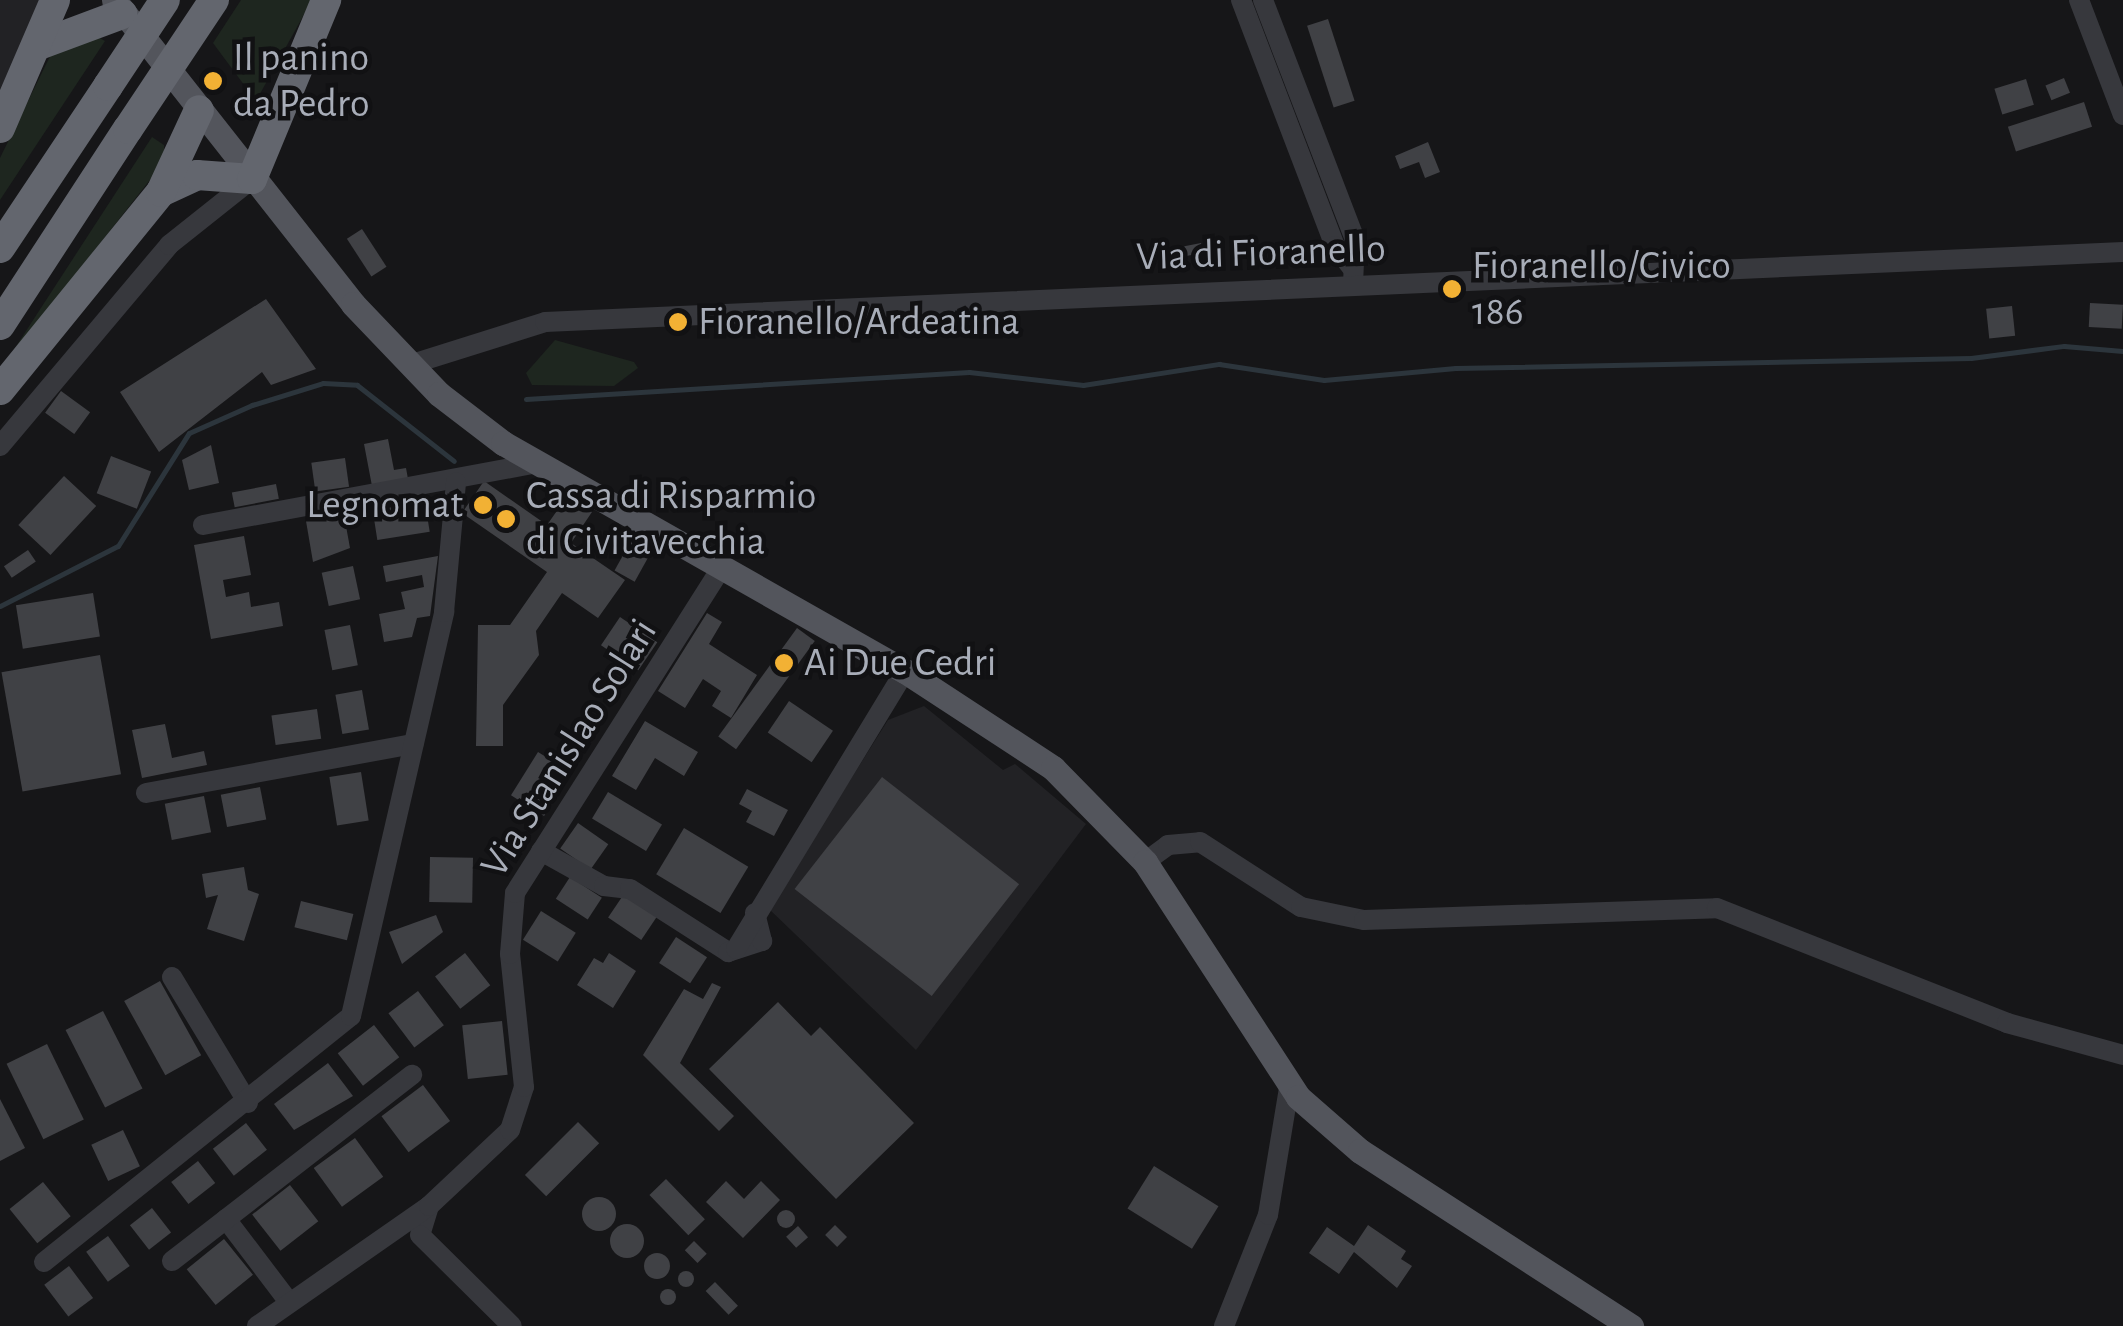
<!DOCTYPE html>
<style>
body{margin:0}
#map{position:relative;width:2123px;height:1326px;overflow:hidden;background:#161618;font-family:"Alegreya Sans",sans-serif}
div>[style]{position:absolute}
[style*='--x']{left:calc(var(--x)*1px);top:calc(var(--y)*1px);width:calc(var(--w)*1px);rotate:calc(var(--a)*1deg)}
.built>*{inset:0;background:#222225}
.green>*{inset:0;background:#1e261f}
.stream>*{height:5px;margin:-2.5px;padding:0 2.5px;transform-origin:2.5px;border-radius:2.5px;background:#2c353c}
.building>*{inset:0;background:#404145;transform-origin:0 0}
.round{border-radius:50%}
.minor>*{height:20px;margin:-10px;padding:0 10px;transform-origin:10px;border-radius:10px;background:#37383d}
.major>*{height:25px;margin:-12.5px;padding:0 12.5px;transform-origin:12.5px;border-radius:12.5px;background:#53555c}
.highway>*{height:30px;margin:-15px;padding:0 15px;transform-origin:15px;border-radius:15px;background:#63666e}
.highway-bridge>*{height:30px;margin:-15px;padding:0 15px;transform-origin:15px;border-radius:15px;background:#63666e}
.dots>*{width:28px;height:28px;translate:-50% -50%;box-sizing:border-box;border:5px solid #111113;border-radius:50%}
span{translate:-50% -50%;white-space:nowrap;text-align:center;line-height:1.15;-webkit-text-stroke:9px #111113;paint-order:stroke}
.poi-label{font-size:40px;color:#a8adb8}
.left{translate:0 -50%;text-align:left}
.right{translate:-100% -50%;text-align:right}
.street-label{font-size:40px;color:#a8adb8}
</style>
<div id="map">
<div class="built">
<i style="clip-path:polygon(0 0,41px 0,0 90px)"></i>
<i style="clip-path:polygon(924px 706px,1003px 770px,1015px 764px,1086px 824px,916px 1050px,769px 909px,888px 720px)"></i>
</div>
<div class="green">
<i style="clip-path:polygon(241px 0,312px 0,256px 101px,213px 43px)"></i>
<i style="clip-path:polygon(86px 30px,105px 41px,0 200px,0 158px,58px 40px)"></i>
<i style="clip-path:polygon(152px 137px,164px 145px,164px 162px,0 371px)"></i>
<i style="clip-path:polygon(555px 340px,634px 362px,638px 368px,614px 386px,532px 385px,526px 373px)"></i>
</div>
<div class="stream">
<i style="--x:526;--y:399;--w:444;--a:-3.5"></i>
<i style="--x:969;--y:372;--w:115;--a:6.5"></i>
<i style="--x:1083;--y:385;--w:138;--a:-8.8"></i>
<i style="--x:1219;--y:364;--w:106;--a:8.7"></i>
<i style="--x:1324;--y:380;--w:132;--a:-5.2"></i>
<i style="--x:1455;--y:368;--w:516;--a:-1.11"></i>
<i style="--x:1971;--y:358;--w:94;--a:-7.4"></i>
<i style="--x:2064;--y:346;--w:59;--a:4.8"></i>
<i style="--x:0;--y:606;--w:132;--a:-27"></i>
<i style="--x:118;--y:546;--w:133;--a:-57.9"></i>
<i style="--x:189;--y:433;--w:69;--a:-24"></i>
<i style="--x:252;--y:405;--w:74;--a:-17.2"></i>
<i style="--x:323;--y:383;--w:34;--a:3"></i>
<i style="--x:357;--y:385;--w:123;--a:38.1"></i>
</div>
<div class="building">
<i style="left:1328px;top:19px;width:86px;height:22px;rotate:72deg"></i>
<i class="round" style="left:204px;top:72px;width:20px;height:20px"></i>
<i style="left:2064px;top:78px;width:16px;height:20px;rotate:68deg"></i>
<i style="left:2026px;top:79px;width:27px;height:33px;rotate:73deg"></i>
<i style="left:2084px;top:102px;width:26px;height:80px;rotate:72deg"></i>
<i style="clip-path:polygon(1428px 142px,1440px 172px,1425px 178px,1419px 162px,1400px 169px,1395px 156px)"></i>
<i style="left:362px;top:229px;width:45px;height:18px;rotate:57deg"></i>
<i style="left:1201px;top:243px;width:10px;height:17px;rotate:79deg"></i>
<i style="clip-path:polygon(266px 299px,316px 369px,271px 385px,262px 372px,159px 452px,120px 392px)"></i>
<i style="left:2090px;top:303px;width:33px;height:24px;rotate:3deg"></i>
<i style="left:2012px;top:306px;width:30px;height:26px;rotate:84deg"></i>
<i style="left:61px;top:391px;width:36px;height:27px;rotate:36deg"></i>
<i style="clip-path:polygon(388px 439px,394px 470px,406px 468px,408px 479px,372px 486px,364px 444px)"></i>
<i style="clip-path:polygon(211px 445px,219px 483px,189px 490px,182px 460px)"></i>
<i style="left:111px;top:456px;width:43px;height:40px;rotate:21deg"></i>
<i style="left:345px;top:458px;width:29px;height:34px;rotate:82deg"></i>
<i style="left:64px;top:476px;width:44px;height:67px;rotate:43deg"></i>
<i style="clip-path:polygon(484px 481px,547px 525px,568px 495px,592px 512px,571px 543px,625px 580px,598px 618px,562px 593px,536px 631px,539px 655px,503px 705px,503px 746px,476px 746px,478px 625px,510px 625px,547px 572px,462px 513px)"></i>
<i style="left:276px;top:484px;width:15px;height:45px;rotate:79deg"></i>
<i style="left:425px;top:502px;width:30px;height:53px;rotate:81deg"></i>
<i style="clip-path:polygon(344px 515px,350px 548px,313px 562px,306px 521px)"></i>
<i style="clip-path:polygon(244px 536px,251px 575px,223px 580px,226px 597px,249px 592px,251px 607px,279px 602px,283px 626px,211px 639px,194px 545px)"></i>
<i style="left:632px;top:539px;width:23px;height:36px;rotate:29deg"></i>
<i style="left:28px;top:550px;width:14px;height:29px;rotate:56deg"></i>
<i style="clip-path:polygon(438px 556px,430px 616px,417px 618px,412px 637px,384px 642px,379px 614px,405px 609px,401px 592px,424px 587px,422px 575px,386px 582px,383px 566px)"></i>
<i style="left:353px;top:566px;width:34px;height:32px;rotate:78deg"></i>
<i style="left:93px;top:593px;width:44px;height:78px;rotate:81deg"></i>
<i style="clip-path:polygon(707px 613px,722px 622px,709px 644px,757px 675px,731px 718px,712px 706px,721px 691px,703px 679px,685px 708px,658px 691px)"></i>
<i style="left:620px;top:617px;width:45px;height:34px;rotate:34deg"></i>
<i style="left:350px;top:625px;width:41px;height:26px;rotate:79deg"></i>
<i style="left:797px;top:628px;width:22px;height:134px;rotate:36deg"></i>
<i style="left:100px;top:655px;width:121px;height:100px;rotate:80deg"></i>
<i style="left:362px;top:690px;width:40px;height:27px;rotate:80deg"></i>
<i style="left:789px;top:701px;width:53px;height:38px;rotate:34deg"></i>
<i style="left:317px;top:709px;width:30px;height:46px;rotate:82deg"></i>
<i style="clip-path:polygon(645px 721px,698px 752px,684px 776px,655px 758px,636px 790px,612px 776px)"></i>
<i style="clip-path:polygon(165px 724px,172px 758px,204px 751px,207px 765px,142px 778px,132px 730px)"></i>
<i style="left:538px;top:752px;width:39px;height:51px;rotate:32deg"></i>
<i style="left:361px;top:772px;width:49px;height:32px;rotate:81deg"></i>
<i style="left:882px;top:777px;width:174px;height:142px;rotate:38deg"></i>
<i style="left:260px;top:787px;width:33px;height:40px;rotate:79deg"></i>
<i style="clip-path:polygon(747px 789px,788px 810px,774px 836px,746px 822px,752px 811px,739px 804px)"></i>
<i style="left:608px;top:792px;width:63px;height:31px;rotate:31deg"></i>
<i style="left:204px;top:796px;width:37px;height:40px;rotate:79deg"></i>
<i style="left:578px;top:823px;width:37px;height:31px;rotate:35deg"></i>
<i style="left:684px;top:828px;width:75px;height:54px;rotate:31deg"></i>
<i style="left:430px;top:857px;width:43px;height:45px;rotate:1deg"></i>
<i style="clip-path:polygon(244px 867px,248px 890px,259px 894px,244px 941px,207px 929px,218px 895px,206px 898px,202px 874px)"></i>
<i style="left:570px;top:877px;width:38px;height:26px;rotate:33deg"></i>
<i style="left:626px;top:891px;width:40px;height:32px;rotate:34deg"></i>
<i style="left:301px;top:901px;width:54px;height:27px;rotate:14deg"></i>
<i style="left:541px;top:911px;width:41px;height:34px;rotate:32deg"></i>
<i style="clip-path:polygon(436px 915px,443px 932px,402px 964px,389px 932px)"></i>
<i style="left:676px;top:937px;width:37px;height:31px;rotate:33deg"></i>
<i style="left:465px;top:953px;width:41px;height:38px;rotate:52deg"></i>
<i style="clip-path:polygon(609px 953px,636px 971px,613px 1008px,577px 985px,594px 958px,603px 963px)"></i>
<i style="left:160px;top:981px;width:85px;height:41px;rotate:61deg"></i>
<i style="clip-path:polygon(712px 983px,721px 987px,680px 1063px,734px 1116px,719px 1131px,643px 1055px,684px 989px,703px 999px)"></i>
<i style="left:418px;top:991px;width:43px;height:37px;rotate:53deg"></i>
<i style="clip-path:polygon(778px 1002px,811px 1036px,820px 1027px,914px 1123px,836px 1199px,709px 1069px)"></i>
<i style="left:103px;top:1011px;width:87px;height:42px;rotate:63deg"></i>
<i style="left:502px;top:1021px;width:54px;height:40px;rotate:84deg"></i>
<i style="left:374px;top:1025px;width:41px;height:46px;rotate:52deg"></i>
<i style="left:47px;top:1044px;width:84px;height:45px;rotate:64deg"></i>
<i style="clip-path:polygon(328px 1063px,353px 1096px,294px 1130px,274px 1104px)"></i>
<i style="left:423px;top:1085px;width:45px;height:52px;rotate:53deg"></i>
<i style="clip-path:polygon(0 1099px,25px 1148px,0 1161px)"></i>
<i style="left:578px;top:1122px;width:30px;height:75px;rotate:45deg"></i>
<i style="left:246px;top:1123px;width:34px;height:42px;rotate:52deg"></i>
<i style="left:123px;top:1130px;width:40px;height:35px;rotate:65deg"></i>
<i style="left:355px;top:1138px;width:48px;height:51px;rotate:54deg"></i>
<i style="left:198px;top:1161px;width:28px;height:34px;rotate:52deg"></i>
<i style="left:1154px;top:1166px;width:76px;height:50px;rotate:32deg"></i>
<i style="left:666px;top:1179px;width:56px;height:23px;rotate:46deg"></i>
<i style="clip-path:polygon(726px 1181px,744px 1199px,761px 1181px,780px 1200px,743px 1238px,706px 1202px)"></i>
<i style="left:43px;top:1182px;width:44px;height:43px;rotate:51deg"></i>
<i style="left:290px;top:1185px;width:46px;height:48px;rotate:52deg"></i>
<i class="round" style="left:582px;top:1197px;width:34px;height:34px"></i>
<i style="left:152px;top:1208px;width:31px;height:28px;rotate:52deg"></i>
<i class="round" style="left:777px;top:1210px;width:18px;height:18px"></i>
<i class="round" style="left:610px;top:1224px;width:34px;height:34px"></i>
<i style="left:835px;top:1225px;width:17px;height:14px;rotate:45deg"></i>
<i style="clip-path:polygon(1368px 1225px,1406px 1251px,1401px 1259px,1412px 1266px,1397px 1288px,1354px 1252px,1339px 1274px,1309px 1253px,1327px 1227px,1354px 1246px)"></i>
<i style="left:798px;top:1226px;width:15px;height:16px;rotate:48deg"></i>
<i style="left:108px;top:1236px;width:37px;height:27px;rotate:54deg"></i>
<i style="left:224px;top:1239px;width:46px;height:48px;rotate:51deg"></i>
<i style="left:694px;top:1241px;width:18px;height:13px;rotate:45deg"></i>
<i class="round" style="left:644px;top:1253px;width:26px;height:26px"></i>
<i style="left:69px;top:1266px;width:40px;height:31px;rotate:53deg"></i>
<i class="round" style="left:678px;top:1271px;width:16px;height:16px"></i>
<i style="left:715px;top:1282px;width:33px;height:13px;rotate:46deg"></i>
<i class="round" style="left:660px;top:1289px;width:16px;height:16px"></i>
</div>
<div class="minor">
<i style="--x:1241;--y:0;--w:263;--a:69.1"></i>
<i style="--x:1335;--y:246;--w:28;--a:52"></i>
<i style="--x:1263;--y:0;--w:257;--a:69"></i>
<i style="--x:1355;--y:240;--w:44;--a:92.6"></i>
<i style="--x:2079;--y:0;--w:123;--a:69.1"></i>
<i style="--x:409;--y:365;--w:143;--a:-17.5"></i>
<i style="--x:545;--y:322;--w:1580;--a:-2.54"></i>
<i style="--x:0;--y:446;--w:263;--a:-49.9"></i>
<i style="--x:169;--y:245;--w:106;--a:-38.5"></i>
<i style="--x:203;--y:525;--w:339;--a:-10.5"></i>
<i style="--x:146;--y:793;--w:272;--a:-10.4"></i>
<i style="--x:541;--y:851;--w:72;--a:29.1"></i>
<i style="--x:604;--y:886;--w:26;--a:7"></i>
<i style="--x:630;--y:889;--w:117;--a:32.7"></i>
<i style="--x:728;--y:952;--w:36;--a:-18"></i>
<i style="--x:762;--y:941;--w:29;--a:-104"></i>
<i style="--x:1145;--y:862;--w:29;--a:-36"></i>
<i style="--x:1168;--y:845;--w:32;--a:-5"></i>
<i style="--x:1200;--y:842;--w:120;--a:32.8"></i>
<i style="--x:1301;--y:907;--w:64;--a:11.7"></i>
<i style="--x:1364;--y:920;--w:353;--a:-1.9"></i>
<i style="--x:1717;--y:908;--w:312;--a:21.6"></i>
<i style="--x:2007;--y:1023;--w:120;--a:15.4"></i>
<i style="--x:736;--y:949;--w:325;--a:-58.7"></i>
<i style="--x:172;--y:977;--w:147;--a:58.9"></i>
<i style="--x:429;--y:1206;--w:30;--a:107"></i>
<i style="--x:420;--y:1235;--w:129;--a:44.7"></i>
<i style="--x:226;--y:1219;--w:104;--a:52.8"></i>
<i style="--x:172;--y:1261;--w:304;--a:-37.8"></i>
<i style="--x:44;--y:1262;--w:393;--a:-38.7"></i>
<i style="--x:351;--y:1016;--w:415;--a:-77"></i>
<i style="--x:444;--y:612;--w:130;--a:-84.7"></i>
<i style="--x:257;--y:1326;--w:210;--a:-34.9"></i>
<i style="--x:429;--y:1206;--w:111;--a:-43.2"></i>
<i style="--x:510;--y:1130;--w:45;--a:-72"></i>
<i style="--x:524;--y:1087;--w:134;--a:-96"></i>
<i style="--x:510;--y:954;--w:61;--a:-85.3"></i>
<i style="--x:515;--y:893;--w:386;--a:-57.6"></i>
<i style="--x:1224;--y:1326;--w:119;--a:-68.4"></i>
<i style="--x:1268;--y:1215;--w:129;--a:-80.6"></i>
</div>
<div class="major">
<i style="--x:114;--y:0;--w:387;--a:51.8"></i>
<i style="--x:353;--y:304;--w:124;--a:46.3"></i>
<i style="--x:439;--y:394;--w:81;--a:37.4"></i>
<i style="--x:503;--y:443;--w:462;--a:29.6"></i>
<i style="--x:905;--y:671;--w:177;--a:33.2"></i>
<i style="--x:1053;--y:768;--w:132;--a:45.6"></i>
<i style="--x:1145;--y:862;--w:280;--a:56.9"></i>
<i style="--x:1298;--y:1097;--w:82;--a:41.1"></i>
<i style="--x:1360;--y:1151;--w:323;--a:32.9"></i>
</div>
<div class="highway">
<i style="--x:39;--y:45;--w:89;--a:-20.5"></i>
<i style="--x:0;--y:128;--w:139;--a:-66.7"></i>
<i style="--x:161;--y:192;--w:40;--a:-25"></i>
<i style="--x:197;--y:175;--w:55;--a:4.2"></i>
<i style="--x:252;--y:179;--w:194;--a:-67.5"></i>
<i style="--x:0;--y:248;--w:195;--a:-56.3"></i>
<i style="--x:0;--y:325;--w:234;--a:-56.9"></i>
<i style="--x:0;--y:390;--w:255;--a:-50.9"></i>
<i style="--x:161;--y:192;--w:90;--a:-65.1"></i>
</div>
<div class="highway-bridge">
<i style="--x:108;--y:86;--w:103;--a:-56.5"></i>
<i style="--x:128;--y:129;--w:155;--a:-56.3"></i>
</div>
<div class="dots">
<i style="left:213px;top:81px;background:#f2b134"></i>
<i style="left:1452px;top:289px;background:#f2b134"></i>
<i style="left:678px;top:322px;background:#f2b134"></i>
<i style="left:483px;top:505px;background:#f2b134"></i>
<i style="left:506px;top:519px;background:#f2b134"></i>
<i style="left:784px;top:663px;background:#f2b134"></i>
</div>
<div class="poi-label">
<span class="left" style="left:233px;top:81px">Il panino<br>da Pedro</span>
<span class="left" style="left:1472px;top:289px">Fioranello/Civico<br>186</span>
<span class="left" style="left:698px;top:322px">Fioranello/Ardeatina</span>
<span class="left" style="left:526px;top:519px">Cassa di Risparmio<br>di Civitavecchia</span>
<span class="right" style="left:463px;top:505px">Legnomat</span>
<span class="left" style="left:804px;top:663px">Ai Due Cedri</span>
</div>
<div class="street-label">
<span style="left:1261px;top:253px;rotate:-2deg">Via di Fioranello</span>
<span style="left:569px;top:748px;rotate:-58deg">Via Stanislao Solari</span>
</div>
</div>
